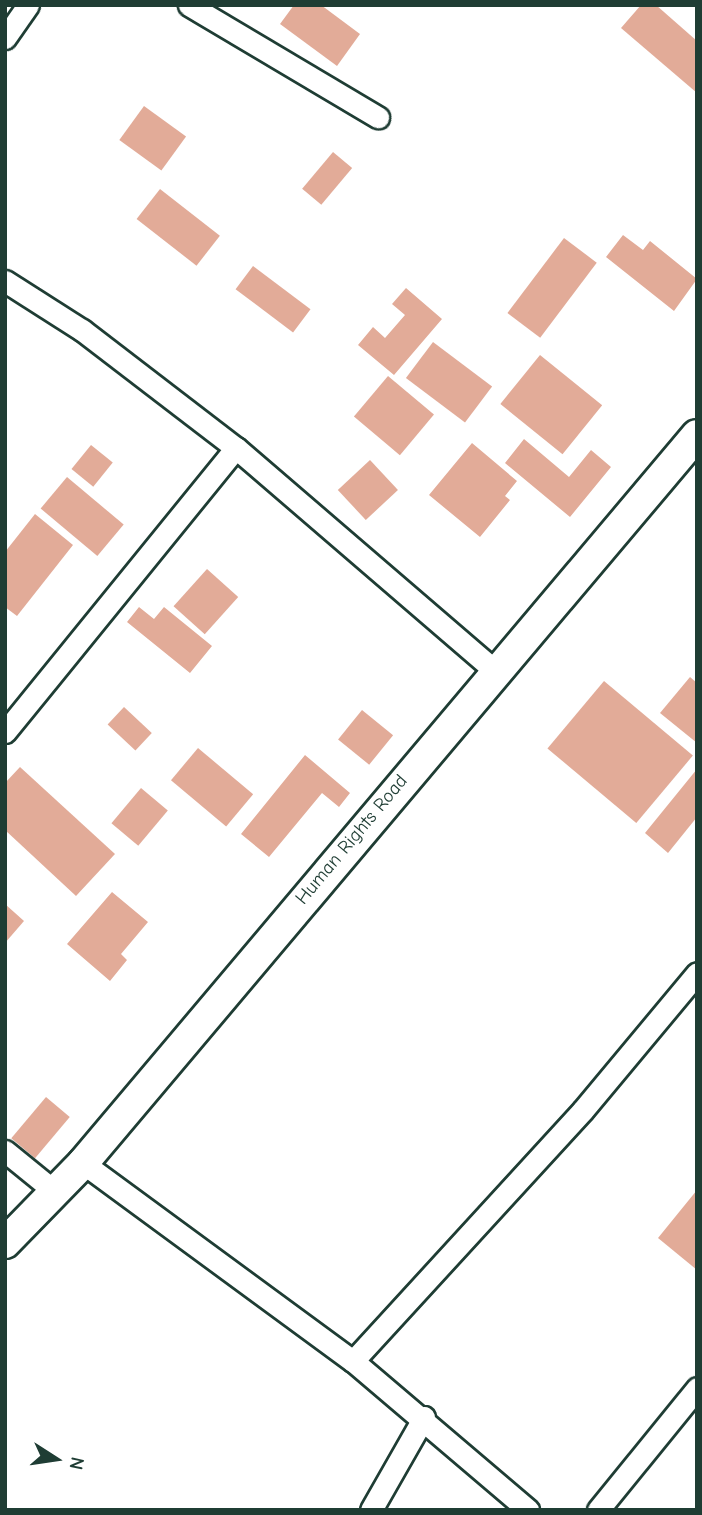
<!DOCTYPE html>
<style>
body{margin:0}
#map{position:relative;width:702px;height:1515px;overflow:hidden;background:#fff;font-family:"Comic Neue",sans-serif}
div>[style]{position:absolute}
[style*='--x']{left:calc(var(--x)*1px);top:calc(var(--y)*1px);width:calc(var(--w)*1px);rotate:calc(var(--a)*1deg)}
.building>*{inset:0;background:#e2ab98;transform-origin:0 0}
.roads{filter:drop-shadow(2px 0 #1f3d34) drop-shadow(-2px 0 #1f3d34) drop-shadow(0 2px #1f3d34) drop-shadow(0 -2px #1f3d34)}
.street>*{height:21px;margin:-10.5px;padding:0 10.5px;transform-origin:10.5px;border-radius:10.5px;background:#fff}
.secondary>*{height:30px;margin:-15px;padding:0 15px;transform-origin:15px;border-radius:15px;background:#fff}
span{translate:-50% -50%;white-space:nowrap;text-align:center;line-height:1.15;-webkit-text-stroke:5px #fff;paint-order:stroke}
.street-label{font-size:19px;color:#1f3d34}
.frame{position:absolute;inset:0;border:7px solid #1f3d34;pointer-events:none}
.north{position:absolute;left:21px;top:1424px;width:70px;height:70px;-webkit-text-stroke:5px #fff;paint-order:stroke;rotate:102deg;font-size:19px;font-weight:700;line-height:28px;text-align:center;color:#1f3d34}
.north::after{content:'';display:block;margin:auto;width:24px;height:32px;background:#1f3d34;clip-path:polygon(50% 0,100% 100%,50% 72%,0 100%)}
</style>
<div id="map">
<div class="building">
<i style="clip-path:polygon(294px 5px,321px 5px,360px 34px,337px 66px,280px 24px)"></i>
<i style="clip-path:polygon(641px 5px,656px 5px,697px 41px,697px 93px,621px 28px)"></i>
<i style="left:144px;top:106px;width:52px;height:42px;rotate:36deg"></i>
<i style="left:333px;top:152px;width:25px;height:48px;rotate:40deg"></i>
<i style="left:160px;top:189px;width:76px;height:38px;rotate:38deg"></i>
<i style="clip-path:polygon(623px 235px,643px 250px,650px 241px,697px 279px,674px 311px,606px 257px)"></i>
<i style="left:564px;top:238px;width:41px;height:94px;rotate:37deg"></i>
<i style="left:253px;top:266px;width:72px;height:29px;rotate:37deg"></i>
<i style="clip-path:polygon(406px 288px,442px 319px,394px 375px,358px 345px,373px 327px,385px 338px,405px 315px,392px 304px)"></i>
<i style="left:433px;top:342px;width:74px;height:45px;rotate:37deg"></i>
<i style="left:540px;top:355px;width:80px;height:63px;rotate:39deg"></i>
<i style="left:388px;top:376px;width:60px;height:53px;rotate:40deg"></i>
<i style="clip-path:polygon(524px 439px,569px 477px,591px 450px,611px 467px,570px 517px,505px 463px)"></i>
<i style="clip-path:polygon(472px 443px,517px 481px,505px 496px,510px 500px,480px 537px,429px 495px)"></i>
<i style="left:91px;top:445px;width:28px;height:31px;rotate:39deg"></i>
<i style="left:370px;top:460px;width:41px;height:44px;rotate:47deg"></i>
<i style="left:67px;top:477px;width:74px;height:41px;rotate:40deg"></i>
<i style="clip-path:polygon(35px 514px,73px 545px,17px 616px,5px 607px,5px 552px)"></i>
<i style="left:207px;top:569px;width:42px;height:50px;rotate:42deg"></i>
<i style="clip-path:polygon(139px 607px,154px 619px,164px 607px,212px 646px,190px 673px,127px 622px)"></i>
<i style="clip-path:polygon(690px 677px,697px 683px,697px 743px,660px 713px)"></i>
<i style="left:604px;top:681px;width:116px;height:88px;rotate:40deg"></i>
<i style="left:124px;top:707px;width:38px;height:24px;rotate:43deg"></i>
<i style="left:362px;top:710px;width:40px;height:38px;rotate:39deg"></i>
<i style="left:198px;top:748px;width:72px;height:42px;rotate:40deg"></i>
<i style="clip-path:polygon(305px 755px,350px 793px,339px 807px,322px 793px,269px 857px,241px 834px)"></i>
<i style="clip-path:polygon(20px 767px,115px 854px,76px 896px,5px 830px,5px 783px)"></i>
<i style="clip-path:polygon(697px 769px,697px 817px,668px 853px,645px 833px)"></i>
<i style="left:141px;top:788px;width:35px;height:46px;rotate:40deg"></i>
<i style="clip-path:polygon(112px 892px,148px 922px,121px 954px,127px 960px,110px 981px,67px 944px)"></i>
<i style="clip-path:polygon(5px 904px,24px 921px,5px 943px)"></i>
<i style="left:46px;top:1097px;width:31px;height:54px;rotate:40deg"></i>
<i style="clip-path:polygon(697px 1190px,697px 1270px,658px 1238px)"></i>
</div>
<div class="roads">
<div class="street">
<i style="--x:189;--y:5;--w:220;--a:30.7"></i>
<i style="--x:5;--y:38;--w:40;--a:-55.1"></i>
<i style="--x:5;--y:281;--w:91;--a:32.5"></i>
<i style="--x:82;--y:330;--w:194;--a:37.5"></i>
<i style="--x:236;--y:448;--w:340;--a:40.7"></i>
<i style="--x:5;--y:732;--w:366;--a:-50.9"></i>
<i style="--x:5;--y:1151;--w:63;--a:39.2"></i>
<i style="--x:83;--y:1163;--w:335;--a:36.3"></i>
<i style="--x:353;--y:1361;--w:230;--a:40.4"></i>
<i style="--x:353;--y:1361;--w:340;--a:-47.5"></i>
<i style="--x:583;--y:1110;--w:178;--a:-50.2"></i>
<i style="--x:371;--y:1510;--w:107;--a:-60.3"></i>
<i style="--x:598;--y:1510;--w:157;--a:-50.9"></i>
</div>
<div class="secondary">
<i style="--x:5;--y:1243;--w:112;--a:-45.7"></i>
<i style="--x:83;--y:1163;--w:952;--a:-49.86"></i>
</div>
</div>
<div class="street-label">
<span style="left:352px;top:840px;rotate:-50deg">Human Rights Road</span>
</div>
<div class="frame"></div>
<div class="north">N</div>
</div>
